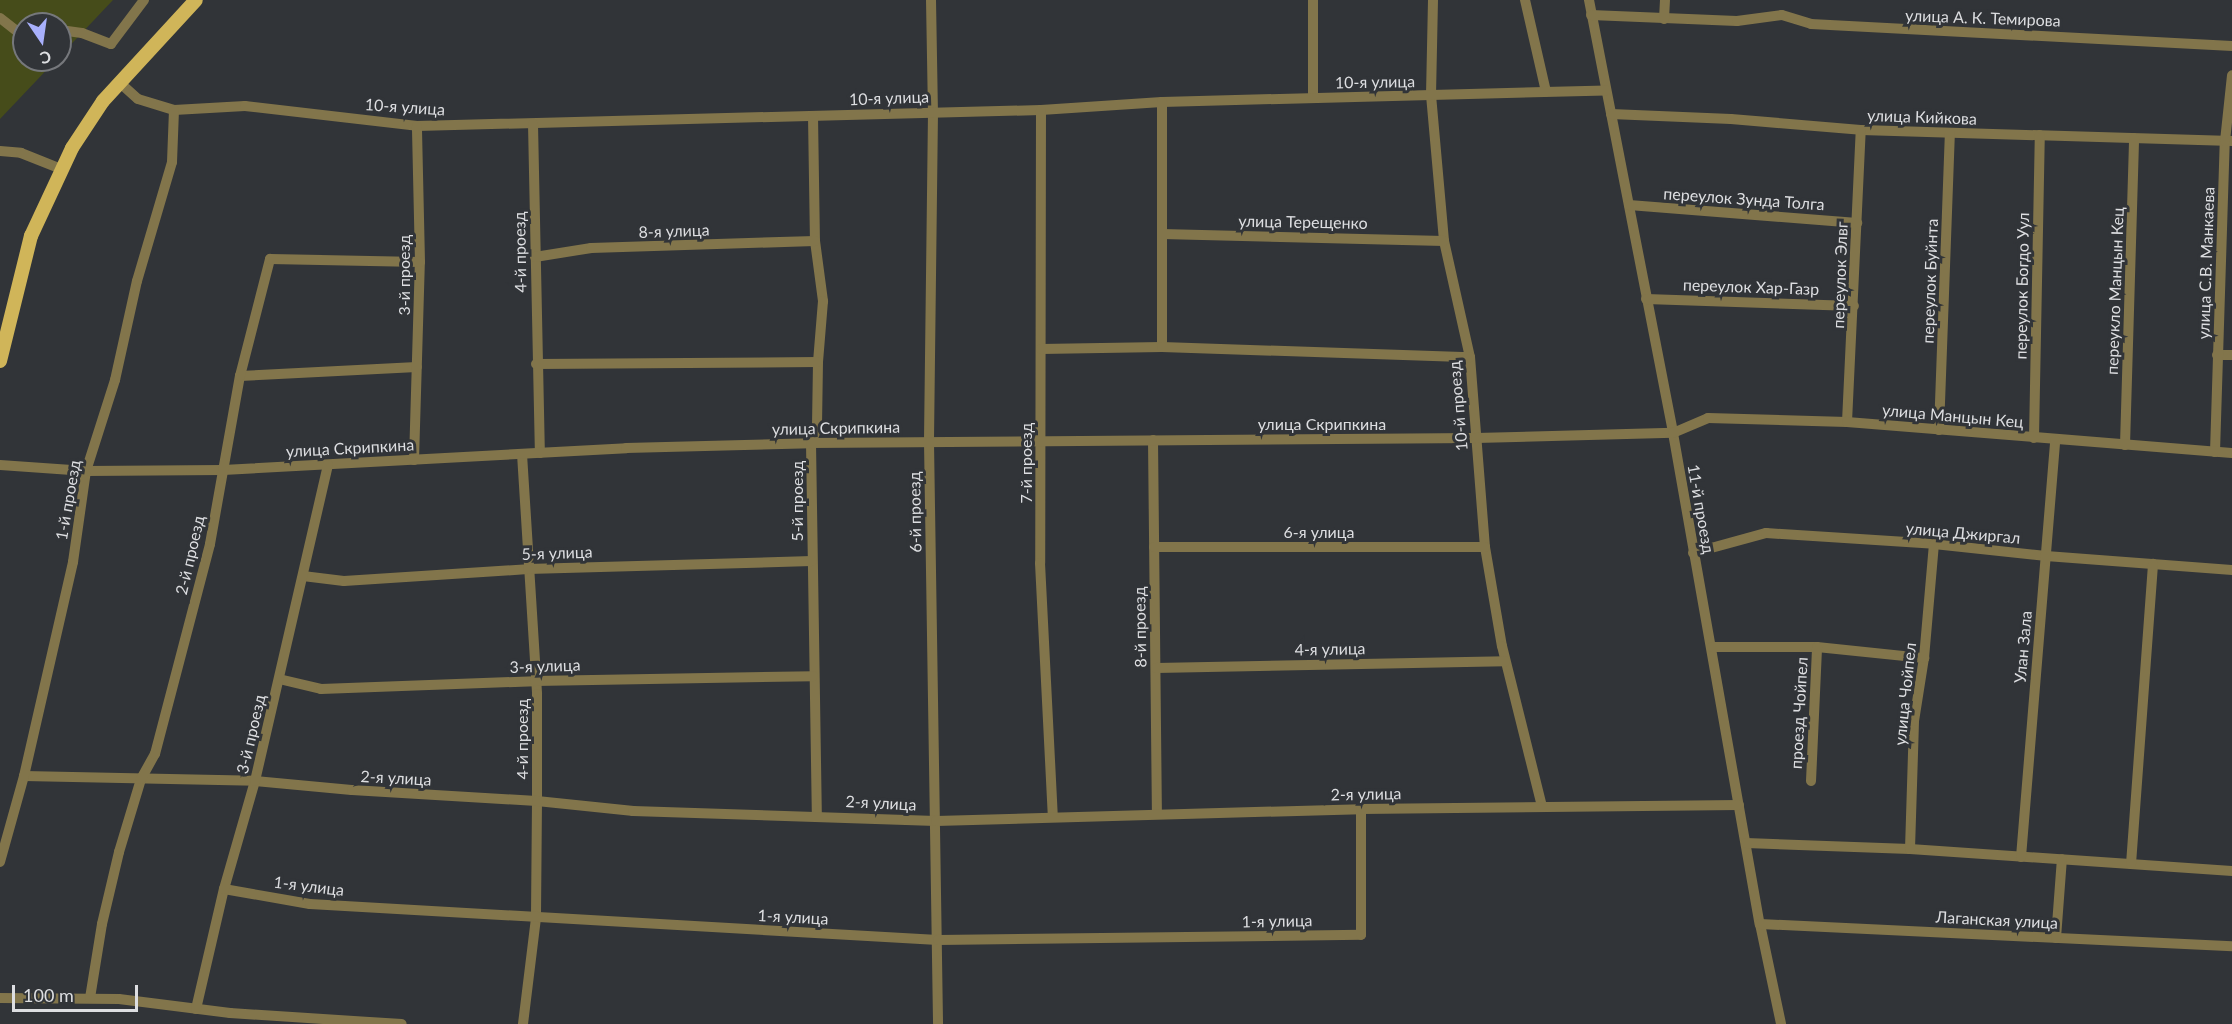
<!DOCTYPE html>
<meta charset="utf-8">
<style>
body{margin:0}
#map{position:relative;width:2232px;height:1024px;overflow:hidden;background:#313438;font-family:Lato,sans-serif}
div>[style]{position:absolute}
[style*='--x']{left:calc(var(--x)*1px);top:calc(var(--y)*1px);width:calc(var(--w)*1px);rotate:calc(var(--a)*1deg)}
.green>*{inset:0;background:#464c1a}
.minor>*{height:10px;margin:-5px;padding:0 5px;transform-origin:5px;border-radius:5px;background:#82754b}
.major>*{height:14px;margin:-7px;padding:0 7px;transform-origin:7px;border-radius:7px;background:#d0b559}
span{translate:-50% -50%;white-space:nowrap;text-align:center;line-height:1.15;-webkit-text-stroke:6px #313438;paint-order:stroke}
.street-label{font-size:16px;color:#dddee1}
.north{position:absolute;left:12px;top:12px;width:60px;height:60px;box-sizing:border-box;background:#313438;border:2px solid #76787c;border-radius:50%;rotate:167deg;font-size:16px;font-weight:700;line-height:24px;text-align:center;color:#dddee1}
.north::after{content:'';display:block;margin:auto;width:21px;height:27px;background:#a8b0fc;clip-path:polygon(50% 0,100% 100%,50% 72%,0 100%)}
.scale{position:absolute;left:12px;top:985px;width:126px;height:27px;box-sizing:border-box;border:3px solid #dddee1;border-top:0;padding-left:8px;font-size:18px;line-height:21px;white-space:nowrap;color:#dddee1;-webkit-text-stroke:4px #313438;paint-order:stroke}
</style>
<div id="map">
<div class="green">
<i style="clip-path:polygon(0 0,113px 0,60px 56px,60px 24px,24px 24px,24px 60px,56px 60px,0 119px)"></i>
</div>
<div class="minor">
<i style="--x:931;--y:0;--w:112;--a:89"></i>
<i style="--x:933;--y:112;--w:330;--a:90.7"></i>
<i style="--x:929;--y:442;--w:582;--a:89.11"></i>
<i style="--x:1313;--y:0;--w:98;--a:90"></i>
<i style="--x:1433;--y:0;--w:95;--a:91.2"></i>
<i style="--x:1431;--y:95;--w:147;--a:84.9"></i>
<i style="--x:1444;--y:241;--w:119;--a:77.4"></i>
<i style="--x:1470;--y:357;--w:191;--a:85.5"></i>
<i style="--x:1485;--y:547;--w:100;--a:80.3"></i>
<i style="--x:1502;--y:646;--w:165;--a:76"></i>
<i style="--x:1525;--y:0;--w:94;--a:77.1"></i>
<i style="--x:1589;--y:0;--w:441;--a:79"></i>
<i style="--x:1673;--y:433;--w:499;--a:80"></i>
<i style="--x:1760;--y:924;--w:102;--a:78.1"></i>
<i style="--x:1591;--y:15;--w:146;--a:2.4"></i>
<i style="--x:1737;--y:21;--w:45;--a:-7.6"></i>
<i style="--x:1782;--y:15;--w:30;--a:17"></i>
<i style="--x:1811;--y:24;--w:422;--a:3"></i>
<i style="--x:0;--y:18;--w:24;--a:38"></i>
<i style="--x:19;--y:33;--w:5;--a:-11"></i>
<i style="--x:1664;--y:19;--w:19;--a:-87"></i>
<i style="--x:60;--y:30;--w:22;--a:8"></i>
<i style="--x:82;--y:33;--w:31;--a:21"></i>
<i style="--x:111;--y:44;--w:55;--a:-53.1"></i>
<i style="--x:119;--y:82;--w:25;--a:42"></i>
<i style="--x:138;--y:99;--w:38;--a:17"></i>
<i style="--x:174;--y:110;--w:71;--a:-3.2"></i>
<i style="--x:245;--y:106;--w:173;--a:6.6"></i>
<i style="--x:417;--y:126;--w:624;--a:-1.47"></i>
<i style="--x:1041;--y:110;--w:121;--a:-3.8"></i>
<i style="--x:1162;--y:102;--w:444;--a:-1.5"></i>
<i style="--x:1041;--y:110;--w:453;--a:90.1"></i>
<i style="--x:1040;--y:563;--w:254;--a:87.1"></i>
<i style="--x:1611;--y:114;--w:120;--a:2.4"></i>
<i style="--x:1731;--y:119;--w:130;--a:4.8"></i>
<i style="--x:1861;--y:130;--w:371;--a:1.7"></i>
<i style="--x:813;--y:116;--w:125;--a:89.1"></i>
<i style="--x:815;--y:241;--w:61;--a:82.4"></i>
<i style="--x:823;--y:301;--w:61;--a:94.7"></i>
<i style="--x:818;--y:362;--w:66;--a:90.9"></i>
<i style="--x:817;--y:428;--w:16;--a:112"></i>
<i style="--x:811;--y:443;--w:373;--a:89.1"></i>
<i style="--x:533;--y:124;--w:329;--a:88.8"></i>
<i style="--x:0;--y:151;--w:21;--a:5"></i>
<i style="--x:21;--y:153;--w:43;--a:21.8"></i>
<i style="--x:1629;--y:205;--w:229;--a:4.5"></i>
<i style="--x:1162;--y:234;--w:282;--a:1.4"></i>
<i style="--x:535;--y:257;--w:57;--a:-9.1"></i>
<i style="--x:591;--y:248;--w:224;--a:-1.8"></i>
<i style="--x:1646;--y:299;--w:208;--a:1.9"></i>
<i style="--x:1162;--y:347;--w:245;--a:-90"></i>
<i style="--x:1041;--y:349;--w:121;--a:-0.9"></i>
<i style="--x:1162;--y:347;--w:308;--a:1.9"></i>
<i style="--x:2217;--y:355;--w:15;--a:0"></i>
<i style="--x:536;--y:364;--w:282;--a:-0.4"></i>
<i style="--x:240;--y:376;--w:177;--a:-2.9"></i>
<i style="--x:1847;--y:422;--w:292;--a:-87.3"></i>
<i style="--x:1939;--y:430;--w:297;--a:-87.9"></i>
<i style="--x:2034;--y:438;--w:303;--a:-88.9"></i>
<i style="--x:1153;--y:440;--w:373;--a:89.4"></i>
<i style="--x:2125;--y:445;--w:307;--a:-88.3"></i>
<i style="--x:2215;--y:452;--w:311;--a:-88.2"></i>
<i style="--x:2225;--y:141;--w:66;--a:-83.9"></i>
<i style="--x:522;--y:454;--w:240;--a:86.4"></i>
<i style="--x:537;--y:694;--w:107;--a:90"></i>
<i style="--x:537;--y:801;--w:117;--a:90.5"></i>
<i style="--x:536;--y:918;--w:107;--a:97"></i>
<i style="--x:414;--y:460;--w:198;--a:-88.3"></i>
<i style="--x:420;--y:262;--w:136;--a:-91.3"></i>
<i style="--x:0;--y:465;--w:86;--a:4"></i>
<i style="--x:86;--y:471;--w:137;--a:-0.4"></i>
<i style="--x:223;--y:470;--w:404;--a:-3.1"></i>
<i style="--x:626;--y:448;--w:185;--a:-1.5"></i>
<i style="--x:811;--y:443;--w:665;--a:-0.43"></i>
<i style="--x:1476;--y:438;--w:197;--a:-1.5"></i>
<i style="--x:1673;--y:433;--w:38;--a:-23"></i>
<i style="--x:1708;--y:418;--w:139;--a:1.6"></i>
<i style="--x:1847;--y:422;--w:386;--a:4.6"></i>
<i style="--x:1154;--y:547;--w:331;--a:0"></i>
<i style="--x:1693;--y:553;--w:76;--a:-15.3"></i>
<i style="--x:1766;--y:533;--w:168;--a:3.7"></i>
<i style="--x:1934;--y:544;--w:113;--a:6.1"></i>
<i style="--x:2046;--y:556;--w:187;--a:4.3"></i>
<i style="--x:303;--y:576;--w:41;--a:7"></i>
<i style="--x:344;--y:581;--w:184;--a:-3.7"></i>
<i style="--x:528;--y:569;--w:284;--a:-1.6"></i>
<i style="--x:1712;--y:647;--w:105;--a:0"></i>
<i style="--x:1817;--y:647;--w:108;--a:5.9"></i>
<i style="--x:1156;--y:668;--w:349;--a:-1.1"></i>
<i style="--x:279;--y:679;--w:43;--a:13.4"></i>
<i style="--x:321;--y:689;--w:214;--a:-2.1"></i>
<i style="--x:535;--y:681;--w:278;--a:-1"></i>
<i style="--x:24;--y:776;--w:231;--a:1.2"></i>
<i style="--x:255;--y:781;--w:97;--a:5.3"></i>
<i style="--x:352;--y:790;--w:185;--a:3.4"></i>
<i style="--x:537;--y:801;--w:97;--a:5.9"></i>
<i style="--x:633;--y:811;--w:303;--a:1.9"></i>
<i style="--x:936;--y:821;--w:425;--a:-1.6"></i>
<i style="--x:1361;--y:809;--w:378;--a:-0.6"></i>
<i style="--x:1811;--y:781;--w:134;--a:-87.4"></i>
<i style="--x:1746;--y:843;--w:164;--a:2.1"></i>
<i style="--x:1910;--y:849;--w:323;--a:3.9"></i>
<i style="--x:1910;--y:849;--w:128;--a:-88.2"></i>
<i style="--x:1914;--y:721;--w:64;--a:-81"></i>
<i style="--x:1924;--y:658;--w:114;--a:-85"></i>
<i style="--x:2021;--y:857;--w:418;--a:-85.3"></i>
<i style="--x:0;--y:862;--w:89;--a:-74.4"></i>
<i style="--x:24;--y:776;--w:220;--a:-77.1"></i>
<i style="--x:73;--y:562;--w:92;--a:-81.9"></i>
<i style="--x:86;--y:471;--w:96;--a:-72.3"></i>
<i style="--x:115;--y:380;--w:101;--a:-77.5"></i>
<i style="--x:137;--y:281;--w:124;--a:-73.6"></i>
<i style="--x:172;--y:162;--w:52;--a:-87.8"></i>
<i style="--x:2131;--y:864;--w:301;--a:-85.8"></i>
<i style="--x:224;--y:889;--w:87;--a:9.9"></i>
<i style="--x:310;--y:904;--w:629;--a:3.28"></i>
<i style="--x:938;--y:940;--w:423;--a:-0.7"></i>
<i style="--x:1361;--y:935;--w:126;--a:-90"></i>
<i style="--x:1760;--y:924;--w:473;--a:2.7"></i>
<i style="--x:2056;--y:938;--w:79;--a:-85.7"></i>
<i style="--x:0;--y:998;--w:119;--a:0.5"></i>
<i style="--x:119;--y:999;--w:112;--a:7.2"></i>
<i style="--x:230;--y:1013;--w:172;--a:3.7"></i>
<i style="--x:90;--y:998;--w:75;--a:-80.8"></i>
<i style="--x:102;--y:924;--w:74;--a:-76.7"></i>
<i style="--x:119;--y:852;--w:76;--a:-73.2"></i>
<i style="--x:141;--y:779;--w:29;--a:-61"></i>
<i style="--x:155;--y:754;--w:217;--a:-75.3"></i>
<i style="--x:210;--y:544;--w:171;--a:-79.9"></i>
<i style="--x:240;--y:376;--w:121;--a:-75.6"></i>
<i style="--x:270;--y:259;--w:150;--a:1.1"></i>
<i style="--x:196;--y:1009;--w:123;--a:-76.9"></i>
<i style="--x:224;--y:889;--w:112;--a:-74"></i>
<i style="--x:255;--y:781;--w:324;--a:-77"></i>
</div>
<div class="major">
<i style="--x:0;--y:361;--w:129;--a:-76.1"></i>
<i style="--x:31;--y:236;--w:97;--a:-65"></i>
<i style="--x:72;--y:148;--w:56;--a:-56.6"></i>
<i style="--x:103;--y:101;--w:137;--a:-47.4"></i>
</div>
<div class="street-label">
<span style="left:1983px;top:18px;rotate:2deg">улица А. К. Темирова</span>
<span style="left:1375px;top:82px;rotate:-1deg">10-я улица</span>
<span style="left:889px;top:98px;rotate:-2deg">10-я улица</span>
<span style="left:405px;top:107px;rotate:4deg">10-я улица</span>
<span style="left:1922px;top:117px;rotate:2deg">улица Кийкова</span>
<span style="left:1744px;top:199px;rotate:4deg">переулок Зунда Толга</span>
<span style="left:1303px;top:222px;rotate:1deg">улица Терещенко</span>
<span style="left:674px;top:231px;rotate:-2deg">8-я улица</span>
<span style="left:520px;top:252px;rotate:-91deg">4-й проезд</span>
<span style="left:2206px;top:263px;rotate:-88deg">улица С.В. Манкаева</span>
<span style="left:404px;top:275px;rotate:-90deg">3-й проезд</span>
<span style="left:1840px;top:275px;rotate:-88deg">переулок Элвг</span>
<span style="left:1930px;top:281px;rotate:-88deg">переулок Буйнта</span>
<span style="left:2022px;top:286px;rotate:-89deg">переулок Богдо Уул</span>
<span style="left:1751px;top:287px;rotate:2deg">переулок Хар-Газр</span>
<span style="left:2115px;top:291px;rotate:-88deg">переукло Манцын Кец</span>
<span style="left:1458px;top:406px;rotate:-95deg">10-й проезд</span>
<span style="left:1953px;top:416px;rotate:5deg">улица Манцын Кец</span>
<span style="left:1322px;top:424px">улица Скрипкина</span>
<span style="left:836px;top:428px;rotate:-1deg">улица Скрипкина</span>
<span style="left:350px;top:448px;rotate:-3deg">улица Скрипкина</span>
<span style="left:1026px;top:463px;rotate:-90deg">7-й проезд</span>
<span style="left:68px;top:500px;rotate:-80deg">1-й проезд</span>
<span style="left:797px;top:501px;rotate:-90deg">5-й проезд</span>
<span style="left:1701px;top:509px;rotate:80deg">11-й проезд</span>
<span style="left:915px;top:512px;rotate:-91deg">6-й проезд</span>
<span style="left:1319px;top:532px">6-я улица</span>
<span style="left:1963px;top:533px;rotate:5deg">улица Джиргал</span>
<span style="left:557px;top:553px;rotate:-2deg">5-я улица</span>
<span style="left:190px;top:555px;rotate:-77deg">2-й проезд</span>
<span style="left:1140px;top:627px;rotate:-91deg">8-й проезд</span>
<span style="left:2023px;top:647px;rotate:-85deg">Улан Зала</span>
<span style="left:1330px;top:649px;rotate:-1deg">4-я улица</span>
<span style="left:545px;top:666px;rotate:-2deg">3-я улица</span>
<span style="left:1905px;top:694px;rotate:-84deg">улица Чойпел</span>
<span style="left:1799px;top:713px;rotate:-87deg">проезд Чойпел</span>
<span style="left:251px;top:734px;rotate:-77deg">3-й проезд</span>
<span style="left:522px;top:739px;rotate:-90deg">4-й проезд</span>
<span style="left:396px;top:778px;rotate:3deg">2-я улица</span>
<span style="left:1366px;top:794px;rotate:-1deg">2-я улица</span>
<span style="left:881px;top:803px;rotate:3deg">2-я улица</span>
<span style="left:309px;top:886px;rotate:7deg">1-я улица</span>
<span style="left:793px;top:917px;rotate:3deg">1-я улица</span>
<span style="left:1997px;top:920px;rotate:3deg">Лаганская улица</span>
<span style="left:1277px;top:921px;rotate:-1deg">1-я улица</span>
</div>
<div class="north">С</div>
<div class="scale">100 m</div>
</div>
